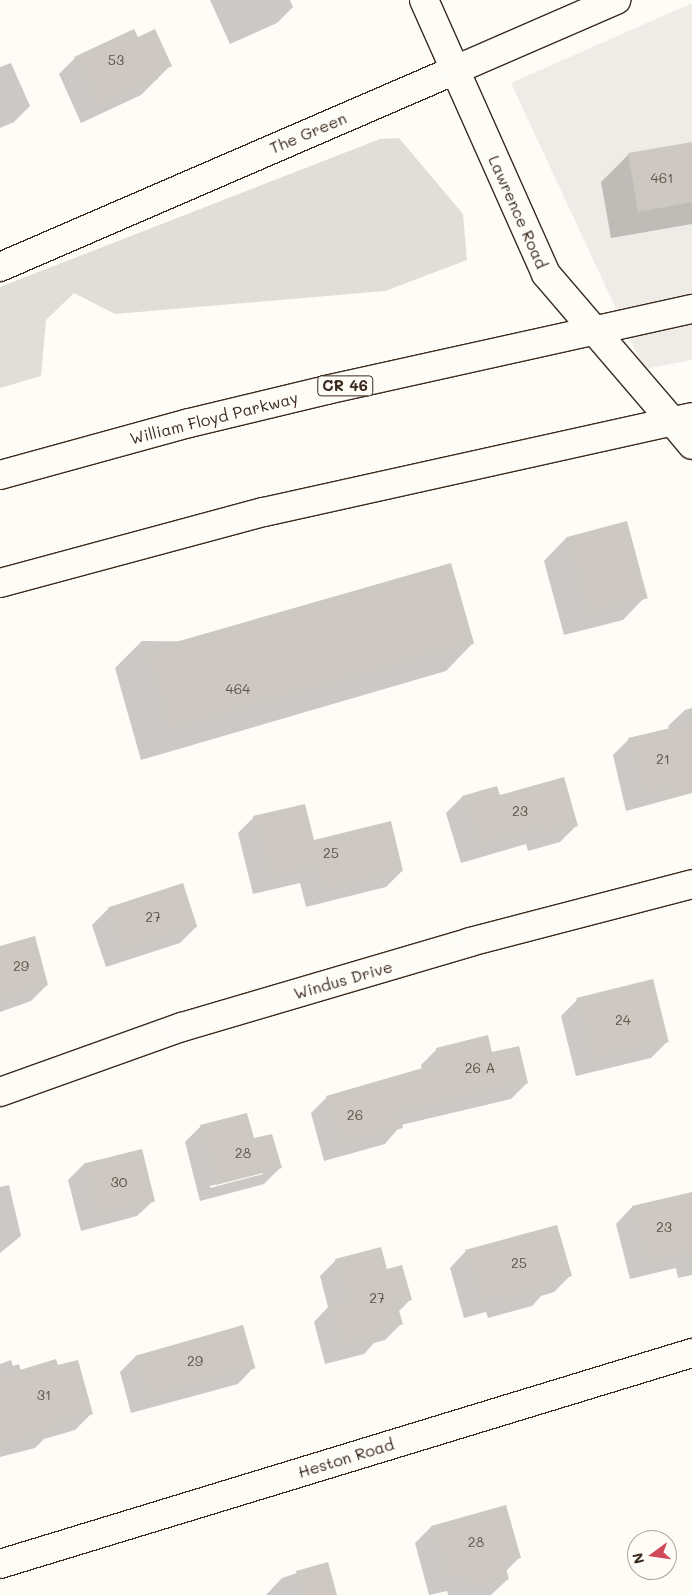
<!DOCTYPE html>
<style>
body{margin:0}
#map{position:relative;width:692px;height:1595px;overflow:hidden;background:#fdfcf7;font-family:Mali,sans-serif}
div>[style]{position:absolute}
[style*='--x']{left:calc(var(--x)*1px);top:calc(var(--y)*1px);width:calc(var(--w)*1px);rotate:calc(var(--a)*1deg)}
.built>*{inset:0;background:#efece7}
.green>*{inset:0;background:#e1ded7}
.shadow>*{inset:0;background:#0003}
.building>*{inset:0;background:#cdc8c2;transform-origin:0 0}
.roads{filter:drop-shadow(1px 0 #3b2a1e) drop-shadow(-1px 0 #3b2a1e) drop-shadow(0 1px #3b2a1e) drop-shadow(0 -1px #3b2a1e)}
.street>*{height:28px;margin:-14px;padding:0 14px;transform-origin:14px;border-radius:14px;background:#fdfcf7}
.secondary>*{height:28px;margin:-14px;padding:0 14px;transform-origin:14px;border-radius:14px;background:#fdfcf7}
.highway>*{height:28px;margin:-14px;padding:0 14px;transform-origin:14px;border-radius:14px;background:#fdfcf7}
span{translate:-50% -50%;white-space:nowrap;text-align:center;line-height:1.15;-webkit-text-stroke:4.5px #fdfcf7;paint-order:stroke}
.number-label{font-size:14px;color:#605247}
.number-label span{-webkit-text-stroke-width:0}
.shield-label span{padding:1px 4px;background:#fdfcf7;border:1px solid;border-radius:4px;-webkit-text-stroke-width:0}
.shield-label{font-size:15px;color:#3b2a1e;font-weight:700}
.street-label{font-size:16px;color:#3b2a1e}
.north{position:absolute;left:627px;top:1530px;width:50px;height:50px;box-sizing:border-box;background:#fdfcf7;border:1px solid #afa8a0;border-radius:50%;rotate:256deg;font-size:14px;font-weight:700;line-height:20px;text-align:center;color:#3b2a1e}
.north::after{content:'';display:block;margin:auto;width:18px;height:22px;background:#d1495b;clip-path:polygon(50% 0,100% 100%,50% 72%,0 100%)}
</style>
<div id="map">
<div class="built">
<i style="clip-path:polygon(692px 3px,692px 360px,644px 369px,511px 83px)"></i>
</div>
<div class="green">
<i style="clip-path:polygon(399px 138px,463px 214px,467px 260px,385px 291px,115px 314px,74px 293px,46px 320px,41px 376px,0 388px,0 287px,380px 139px)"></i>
</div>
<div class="shadow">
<i style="clip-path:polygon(210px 0,290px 0,293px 7px,277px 23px,230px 44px)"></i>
<i style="clip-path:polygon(137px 39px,170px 66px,141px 95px,81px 123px,59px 74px,75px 58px)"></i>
<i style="clip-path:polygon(11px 63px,30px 106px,14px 122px,0 128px,0 67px)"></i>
<i style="clip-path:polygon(692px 143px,692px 224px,611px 238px,601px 182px,628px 155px)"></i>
<i style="clip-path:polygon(626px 523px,645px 597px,623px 620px,564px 635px,544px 561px,566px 538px)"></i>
<i style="clip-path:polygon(142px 641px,472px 644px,446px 671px,141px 760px,115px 668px)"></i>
<i style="clip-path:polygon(692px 708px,692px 793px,626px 811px,613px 755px,629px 739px,669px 729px,668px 726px,685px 710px)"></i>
<i style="clip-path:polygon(462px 797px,499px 797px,576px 826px,560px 842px,528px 851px,526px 844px,461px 863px,446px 813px)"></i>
<i style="clip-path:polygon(254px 817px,313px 841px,402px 871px,386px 887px,306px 907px,300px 883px,253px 894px,238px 833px)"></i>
<i style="clip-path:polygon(108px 909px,196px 927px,180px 943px,106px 967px,92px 925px)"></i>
<i style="clip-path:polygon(0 947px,47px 985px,31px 1001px,0 1012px)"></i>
<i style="clip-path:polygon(577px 1000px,667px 1042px,651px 1058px,576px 1076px,561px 1016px)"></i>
<i style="clip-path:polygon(437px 1049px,491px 1053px,527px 1083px,511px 1099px,401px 1125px,385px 1144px,324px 1161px,311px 1113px,327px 1097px,422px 1070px,421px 1065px)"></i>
<i style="clip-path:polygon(evenodd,201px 1126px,253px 1140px,280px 1168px,264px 1184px,200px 1201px,185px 1142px,201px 1126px,263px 1172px,263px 1174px,210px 1188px,210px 1186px,263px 1172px)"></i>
<i style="clip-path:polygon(84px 1164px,154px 1200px,137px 1216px,81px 1231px,68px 1180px)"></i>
<i style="clip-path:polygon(9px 1185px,21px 1236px,0 1253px,0 1187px)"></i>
<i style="clip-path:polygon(692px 1193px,692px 1275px,678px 1278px,676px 1268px,630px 1279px,616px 1224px,632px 1207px)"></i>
<i style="clip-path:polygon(466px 1251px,570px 1276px,554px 1292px,541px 1296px,532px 1306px,488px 1318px,486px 1312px,464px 1318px,450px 1268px)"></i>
<i style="clip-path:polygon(336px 1260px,386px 1271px,410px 1300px,398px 1312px,401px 1324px,385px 1340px,374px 1343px,364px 1354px,325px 1364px,314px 1322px,328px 1307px,320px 1276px)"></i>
<i style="clip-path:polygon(136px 1356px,254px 1367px,238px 1384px,131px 1413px,120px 1372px)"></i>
<i style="clip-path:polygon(11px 1360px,13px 1366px,19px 1364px,21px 1371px,57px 1367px,91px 1414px,75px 1430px,44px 1439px,35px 1448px,0 1457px,0 1364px)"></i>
<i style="clip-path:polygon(431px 1527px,519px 1558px,506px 1571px,508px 1579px,491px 1595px,448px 1595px,447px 1591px,429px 1595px,415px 1543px)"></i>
<i style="clip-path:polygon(327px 1563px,336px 1595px,266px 1595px,282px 1578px)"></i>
</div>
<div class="building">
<i style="clip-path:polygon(134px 29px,138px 37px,155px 29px,172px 66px,156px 74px,158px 79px,98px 108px,74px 57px)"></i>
<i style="clip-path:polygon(692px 142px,692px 202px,638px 212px,628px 153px)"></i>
<i style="left:627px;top:521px;width:80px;height:63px;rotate:75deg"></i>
<i style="left:451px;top:563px;width:84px;height:318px;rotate:74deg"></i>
<i style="clip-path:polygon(692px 723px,692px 792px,665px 798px,664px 791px,642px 796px,628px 738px)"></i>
<i style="clip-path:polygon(564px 777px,578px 826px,544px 836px,542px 829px,477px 847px,462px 796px,497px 786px,500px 795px)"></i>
<i style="clip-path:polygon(305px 804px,314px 840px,391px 821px,403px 871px,322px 892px,316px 867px,269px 879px,253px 816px)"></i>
<i style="left:183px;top:883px;width:46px;height:79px;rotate:72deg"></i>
<i style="clip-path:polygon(35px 936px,48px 985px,5px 1000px,4px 995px,0 996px,0 946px)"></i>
<i style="left:653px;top:979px;width:65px;height:79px;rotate:76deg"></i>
<i style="clip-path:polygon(488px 1035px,492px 1052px,519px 1046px,528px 1083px,399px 1114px,403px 1128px,340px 1146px,326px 1096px,440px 1063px,436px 1048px)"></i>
<i style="clip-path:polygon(247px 1113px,254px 1138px,272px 1134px,282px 1168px,216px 1185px,200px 1125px)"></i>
<i style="left:142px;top:1149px;width:54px;height:60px;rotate:76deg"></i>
<i style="clip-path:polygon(692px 1192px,692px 1253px,646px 1264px,632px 1206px)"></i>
<i style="clip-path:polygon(557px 1225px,572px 1276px,547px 1283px,549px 1290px,504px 1302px,502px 1296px,480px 1303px,465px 1250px)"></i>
<i style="clip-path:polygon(381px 1247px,387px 1269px,402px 1265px,412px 1300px,397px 1304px,403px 1324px,379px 1331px,381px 1338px,341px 1348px,330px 1304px,343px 1301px,345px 1296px,335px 1259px)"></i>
<i style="left:243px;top:1325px;width:45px;height:112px;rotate:74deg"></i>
<i style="clip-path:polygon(56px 1359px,58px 1365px,78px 1360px,93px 1414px,51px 1426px,52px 1432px,0 1447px,0 1376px)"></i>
<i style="clip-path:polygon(506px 1505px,521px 1558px,504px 1562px,509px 1579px,468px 1590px,463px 1576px,446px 1580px,431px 1526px)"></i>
<i style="clip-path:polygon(328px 1562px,337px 1595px,302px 1595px,296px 1571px)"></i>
</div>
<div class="roads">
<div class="street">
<i style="--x:0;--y:267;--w:496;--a:-23.4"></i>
<i style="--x:672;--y:421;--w:31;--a:50"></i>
<i style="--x:0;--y:1092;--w:193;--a:-19.7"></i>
<i style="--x:182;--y:1027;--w:300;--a:-16.4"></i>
<i style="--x:470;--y:942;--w:229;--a:-14.6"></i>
<i style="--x:0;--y:1564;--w:723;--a:-16.96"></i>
</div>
<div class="secondary">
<i style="--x:424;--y:0;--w:300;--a:66"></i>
<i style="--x:546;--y:274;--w:194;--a:49.4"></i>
<i style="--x:455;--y:70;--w:176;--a:-23.5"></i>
</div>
<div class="highway">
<i style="--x:0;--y:475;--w:196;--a:-15.4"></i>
<i style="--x:189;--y:423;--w:141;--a:-13.5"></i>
<i style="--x:326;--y:390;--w:375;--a:-12.5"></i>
<i style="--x:0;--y:583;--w:273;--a:-15.1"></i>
<i style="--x:264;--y:512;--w:438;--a:-12.5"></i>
</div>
</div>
<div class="number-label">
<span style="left:116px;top:60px">53</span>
<span style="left:662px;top:178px">461</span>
<span style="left:238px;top:689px">464</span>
<span style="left:663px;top:759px">21</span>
<span style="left:520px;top:811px">23</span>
<span style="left:331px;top:853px">25</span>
<span style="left:153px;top:917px">27</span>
<span style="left:21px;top:966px">29</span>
<span style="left:623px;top:1020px">24</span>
<span style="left:480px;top:1068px">26 A</span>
<span style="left:355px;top:1115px">26</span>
<span style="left:243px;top:1153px">28</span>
<span style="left:119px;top:1182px">30</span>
<span style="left:664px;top:1227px">23</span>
<span style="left:519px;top:1263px">25</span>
<span style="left:377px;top:1298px">27</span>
<span style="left:195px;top:1361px">29</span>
<span style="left:44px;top:1395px">31</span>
<span style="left:476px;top:1542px">28</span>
</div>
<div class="shield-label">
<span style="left:345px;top:386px">CR 46</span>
</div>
<div class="street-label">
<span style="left:308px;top:133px;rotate:-23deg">The Green</span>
<span style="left:518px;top:212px;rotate:66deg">Lawrence Road</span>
<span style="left:214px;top:418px;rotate:-14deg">William Floyd Parkway</span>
<span style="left:343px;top:980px;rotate:-16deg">Windus Drive</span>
<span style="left:346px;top:1458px;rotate:-17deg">Heston Road</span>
</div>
<div class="north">N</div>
</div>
